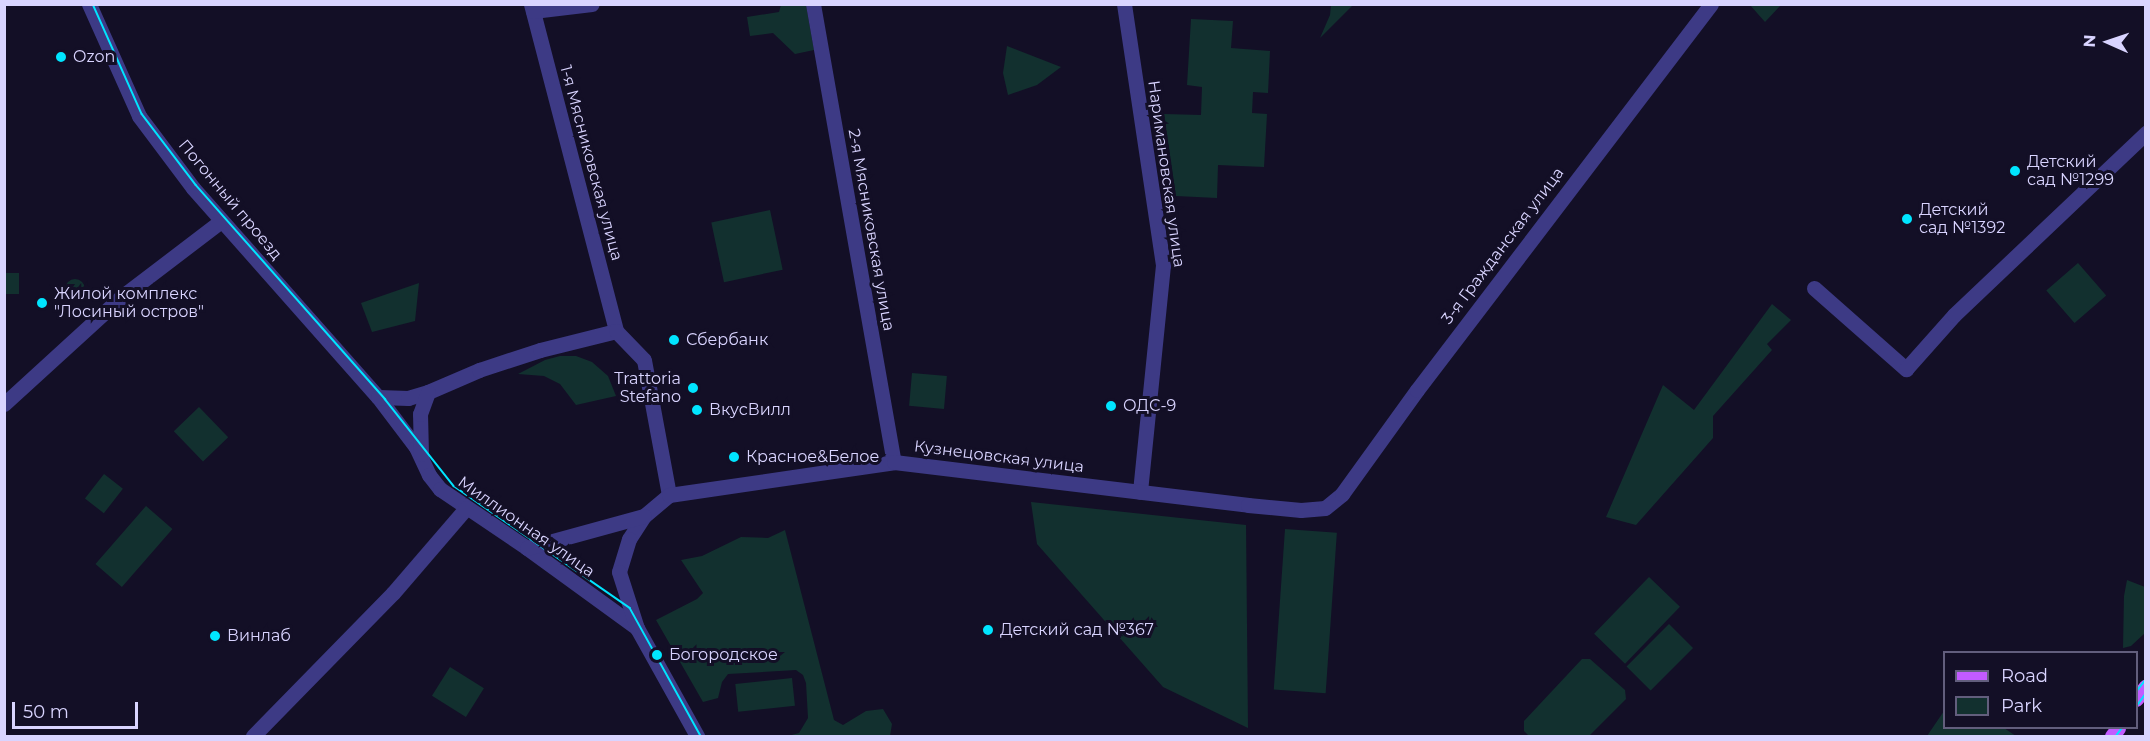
<!DOCTYPE html>
<meta charset="utf-8">
<style>
body{margin:0}
#map{position:relative;width:2150px;height:741px;overflow:hidden;background:#130f26;font-family:Montserrat,sans-serif}
div>[style]{position:absolute}
[style*='--x']{left:calc(var(--x)*1px);top:calc(var(--y)*1px);width:calc(var(--w)*1px);rotate:calc(var(--a)*1deg)}
.green>*{inset:0;background:#12302f;transform-origin:0 0}
.round{border-radius:50%}
.minor>*{height:15px;margin:-7.5px;padding:0 7.5px;transform-origin:7.5px;border-radius:7.5px;background:#3d3a85}
.major>*{height:15px;margin:-7.5px;padding:0 7.5px;transform-origin:7.5px;border-radius:7.5px;background:#c25bff}
.tram>*{height:1.5px;margin:-0.75px;padding:0 0.75px;transform-origin:0.75px;border-radius:0.75px;background:#00e5ff}
.dots>*{width:16px;height:16px;translate:-50% -50%;box-sizing:border-box;border:3px solid #130f26;border-radius:50%}
span{translate:-50% -50%;white-space:nowrap;text-align:center;line-height:1.15;-webkit-text-stroke:6px #130f26;paint-order:stroke}
.poi-label{font-size:16px;color:#d9d4ff}
.left{translate:0 -50%;text-align:left}
.right{translate:-100% -50%;text-align:right}
.street-label{font-size:16px;color:#d9d4ff}
.frame{position:absolute;inset:0;border:6px solid #d9d4ff;pointer-events:none}
.legend{position:absolute;left:1943px;top:651px;width:195px;height:78px;box-sizing:border-box;background:#130f26;border:2px solid #625e7d;margin:0;padding:8px 10px;list-style:none;font-size:18px;color:#d9d4ff}
.legend li{display:flex;align-items:center;gap:12px;height:30px}
.legend b{width:30px;border:2px solid #625e7d}
.north{position:absolute;left:2078px;top:12px;width:60px;height:60px;-webkit-text-stroke:4px #130f26;paint-order:stroke;rotate:273deg;font-size:16px;font-weight:700;line-height:24px;text-align:center;color:#d9d4ff}
.north::after{content:'';display:block;margin:auto;width:21px;height:27px;background:#d9d4ff;clip-path:polygon(50% 0,100% 100%,50% 72%,0 100%)}
.scale{position:absolute;left:12px;top:702px;width:126px;height:27px;box-sizing:border-box;border:3px solid #d9d4ff;border-top:0;padding-left:8px;font-size:18px;line-height:21px;white-space:nowrap;color:#d9d4ff;-webkit-text-stroke:4px #130f26;paint-order:stroke}
</style>
<div id="map">
<div class="green">
<i style="clip-path:polygon(781px 5px,806px 5px,814px 50px,795px 54px,773px 33px,750px 36px,747px 17px,779px 12px)"></i>
<i style="clip-path:polygon(1331px 5px,1353px 5px,1320px 38px,1330px 15px)"></i>
<i style="clip-path:polygon(1750px 5px,1781px 5px,1765px 22px)"></i>
<i style="clip-path:polygon(1191px 19px,1233px 21px,1231px 48px,1270px 51px,1268px 93px,1253px 92px,1252px 113px,1267px 114px,1264px 167px,1218px 165px,1217px 198px,1176px 196px,1164px 114px,1201px 115px,1202px 87px,1187px 85px)"></i>
<i style="clip-path:polygon(1007px 46px,1061px 67px,1037px 85px,1008px 95px,1003px 73px)"></i>
<i style="left:770px;top:210px;width:61px;height:60px;rotate:78deg"></i>
<i style="left:2078px;top:263px;width:43px;height:42px;rotate:49deg"></i>
<i style="left:5px;top:273px;width:14px;height:21px"></i>
<i class="round" style="left:65px;top:279px;width:20px;height:20px"></i>
<i style="clip-path:polygon(419px 283px,415px 321px,372px 332px,361px 303px)"></i>
<i style="clip-path:polygon(1772px 304px,1791px 320px,1767px 344px,1772px 350px,1713px 416px,1713px 438px,1636px 525px,1606px 517px,1663px 385px,1694px 410px)"></i>
<i style="clip-path:polygon(560px 356px,576px 356px,592px 362px,608px 376px,616px 396px,576px 405px,560px 384px,544px 376px,518px 374px,545px 360px)"></i>
<i style="left:912px;top:373px;width:35px;height:33px;rotate:5deg"></i>
<i style="left:199px;top:407px;width:42px;height:35px;rotate:46deg"></i>
<i style="left:104px;top:474px;width:24px;height:31px;rotate:38deg"></i>
<i style="clip-path:polygon(1031px 502px,1246px 525px,1248px 728px,1163px 687px,1037px 544px)"></i>
<i style="left:146px;top:506px;width:35px;height:77px;rotate:41deg"></i>
<i style="left:1285px;top:529px;width:52px;height:161px;rotate:4deg"></i>
<i style="clip-path:polygon(785px 530px,834px 720px,843px 725px,866px 711px,883px 709px,892px 724px,890px 736px,788px 736px,799px 733px,808px 718px,806px 683px,803px 675px,796px 670px,728px 674px,722px 682px,718px 698px,703px 702px,656px 620px,697px 599px,703px 593px,681px 560px,702px 556px,741px 537px,768px 538px)"></i>
<i style="left:1649px;top:577px;width:43px;height:79px;rotate:44deg"></i>
<i style="clip-path:polygon(2127px 580px,2145px 587px,2145px 633px,2131px 646px,2123px 648px,2124px 596px)"></i>
<i style="left:1669px;top:624px;width:34px;height:60px;rotate:45deg"></i>
<i style="clip-path:polygon(1582px 659px,1590px 659px,1625px 690px,1626px 699px,1589px 736px,1529px 736px,1524px 731px,1524px 721px)"></i>
<i style="left:450px;top:667px;width:40px;height:34px;rotate:32deg"></i>
<i style="left:792px;top:678px;width:28px;height:57px;rotate:84deg"></i>
<i style="clip-path:polygon(1944px 711px,1944px 728px,2004px 728px,2016px 736px,1927px 736px)"></i>
</div>
<div class="minor">
<i style="--x:89;--y:4;--w:123;--a:65.9"></i>
<i style="--x:139;--y:116;--w:90;--a:53.1"></i>
<i style="--x:193;--y:188;--w:279;--a:48.5"></i>
<i style="--x:378;--y:397;--w:63;--a:52.8"></i>
<i style="--x:416;--y:447;--w:31;--a:65"></i>
<i style="--x:429;--y:475;--w:18;--a:52"></i>
<i style="--x:440;--y:489;--w:105;--a:34.1"></i>
<i style="--x:527;--y:548;--w:136;--a:36"></i>
<i style="--x:531;--y:4;--w:338;--a:75.4"></i>
<i style="--x:813;--y:4;--w:465;--a:80"></i>
<i style="--x:1124;--y:4;--w:264;--a:81.5"></i>
<i style="--x:1163;--y:265;--w:228;--a:95.8"></i>
<i style="--x:533;--y:11;--w:59;--a:-6.8"></i>
<i style="--x:1814;--y:288;--w:123;--a:41.4"></i>
<i style="--x:1906;--y:369;--w:72;--a:-48.4"></i>
<i style="--x:1954;--y:315;--w:265;--a:-43.5"></i>
<i style="--x:378;--y:397;--w:30;--a:2"></i>
<i style="--x:408;--y:398;--w:21;--a:-17"></i>
<i style="--x:428;--y:392;--w:56;--a:-23.3"></i>
<i style="--x:479;--y:370;--w:64;--a:-18.2"></i>
<i style="--x:540;--y:350;--w:78;--a:-14"></i>
<i style="--x:616;--y:331;--w:40;--a:46"></i>
<i style="--x:644;--y:360;--w:137;--a:79.5"></i>
<i style="--x:669;--y:495;--w:33;--a:140"></i>
<i style="--x:644;--y:516;--w:27;--a:123"></i>
<i style="--x:629;--y:539;--w:34;--a:107"></i>
<i style="--x:619;--y:572;--w:59;--a:72.2"></i>
<i style="--x:637;--y:628;--w:124;--a:60.9"></i>
<i style="--x:4;--y:404;--w:157;--a:-42.4"></i>
<i style="--x:120;--y:298;--w:127;--a:-37.3"></i>
<i style="--x:421;--y:454;--w:40;--a:-91.4"></i>
<i style="--x:420;--y:414;--w:23;--a:-70"></i>
<i style="--x:669;--y:495;--w:227;--a:-8.3"></i>
<i style="--x:894;--y:462;--w:357;--a:6.9"></i>
<i style="--x:1248;--y:505;--w:53;--a:5.4"></i>
<i style="--x:1301;--y:510;--w:24;--a:-5"></i>
<i style="--x:1325;--y:508;--w:22;--a:-39"></i>
<i style="--x:1342;--y:494;--w:128;--a:-54.2"></i>
<i style="--x:1417;--y:390;--w:485;--a:-52.7"></i>
<i style="--x:527;--y:548;--w:121;--a:-15.3"></i>
<i style="--x:253;--y:736;--w:200;--a:-45.6"></i>
<i style="--x:393;--y:593;--w:112;--a:-49.3"></i>
</div>
<div class="major">
<i style="--x:2136;--y:699;--w:16;--a:-52"></i>
<i style="--x:2112;--y:736;--w:10;--a:-53"></i>
</div>
<div class="tram">
<i style="--x:93;--y:4;--w:120;--a:66"></i>
<i style="--x:142;--y:114;--w:89;--a:52.7"></i>
<i style="--x:196;--y:185;--w:286;--a:48.5"></i>
<i style="--x:385;--y:399;--w:111;--a:51.6"></i>
<i style="--x:454;--y:486;--w:214;--a:34.7"></i>
<i style="--x:630;--y:608;--w:146;--a:61"></i>
<i style="--x:2136;--y:692;--w:16;--a:-52"></i>
<i style="--x:2136;--y:707;--w:17;--a:-54"></i>
<i style="--x:2116;--y:736;--w:10;--a:-53"></i>
</div>
<div class="dots">
<i style="left:61px;top:57px;background:#00e5ff"></i>
<i style="left:2015px;top:171px;background:#00e5ff"></i>
<i style="left:1907px;top:219px;background:#00e5ff"></i>
<i style="left:42px;top:303px;background:#00e5ff"></i>
<i style="left:674px;top:340px;background:#00e5ff"></i>
<i style="left:693px;top:388px;background:#00e5ff"></i>
<i style="left:1111px;top:406px;background:#00e5ff"></i>
<i style="left:697px;top:410px;background:#00e5ff"></i>
<i style="left:734px;top:457px;background:#00e5ff"></i>
<i style="left:988px;top:630px;background:#00e5ff"></i>
<i style="left:215px;top:636px;background:#00e5ff"></i>
<i style="left:657px;top:655px;background:#00e5ff"></i>
</div>
<div class="poi-label">
<span class="left" style="left:73px;top:57px">Ozon</span>
<span class="left" style="left:2027px;top:171px">Детский<br>сад №1299</span>
<span class="left" style="left:1919px;top:219px">Детский<br>сад №1392</span>
<span class="left" style="left:54px;top:303px">Жилой комплекс<br>"Лосиный остров"</span>
<span class="left" style="left:686px;top:340px">Сбербанк</span>
<span class="right" style="left:681px;top:388px">Trattoria<br>Stefano</span>
<span class="left" style="left:1123px;top:406px">ОДС-9</span>
<span class="left" style="left:709px;top:410px">ВкусВилл</span>
<span class="left" style="left:746px;top:457px">Красное&amp;Белое</span>
<span class="left" style="left:1000px;top:630px">Детский сад №367</span>
<span class="left" style="left:227px;top:636px">Винлаб</span>
<span class="left" style="left:669px;top:655px">Богородское</span>
</div>
<div class="street-label">
<span style="left:591px;top:163px;rotate:75deg">1-я Мясниковская улица</span>
<span style="left:1166px;top:174px;rotate:82deg">Наримановская улица</span>
<span style="left:230px;top:200px;rotate:50deg">Погонный проезд</span>
<span style="left:871px;top:230px;rotate:80deg">2-я Мясниковская улица</span>
<span style="left:1503px;top:246px;rotate:-53deg">3-я Гражданская улица</span>
<span style="left:999px;top:457px;rotate:7deg">Кузнецовская улица</span>
<span style="left:526px;top:527px;rotate:35deg">Миллионная улица</span>
</div>
<div class="frame"></div>
<ul class="legend">
<li><b style="height:8px;background:#c25bff"></b>Road</li>
<li><b style="height:16px;background:#12302f"></b>Park</li>
</ul>
<div class="north">N</div>
<div class="scale">50 m</div>
</div>
